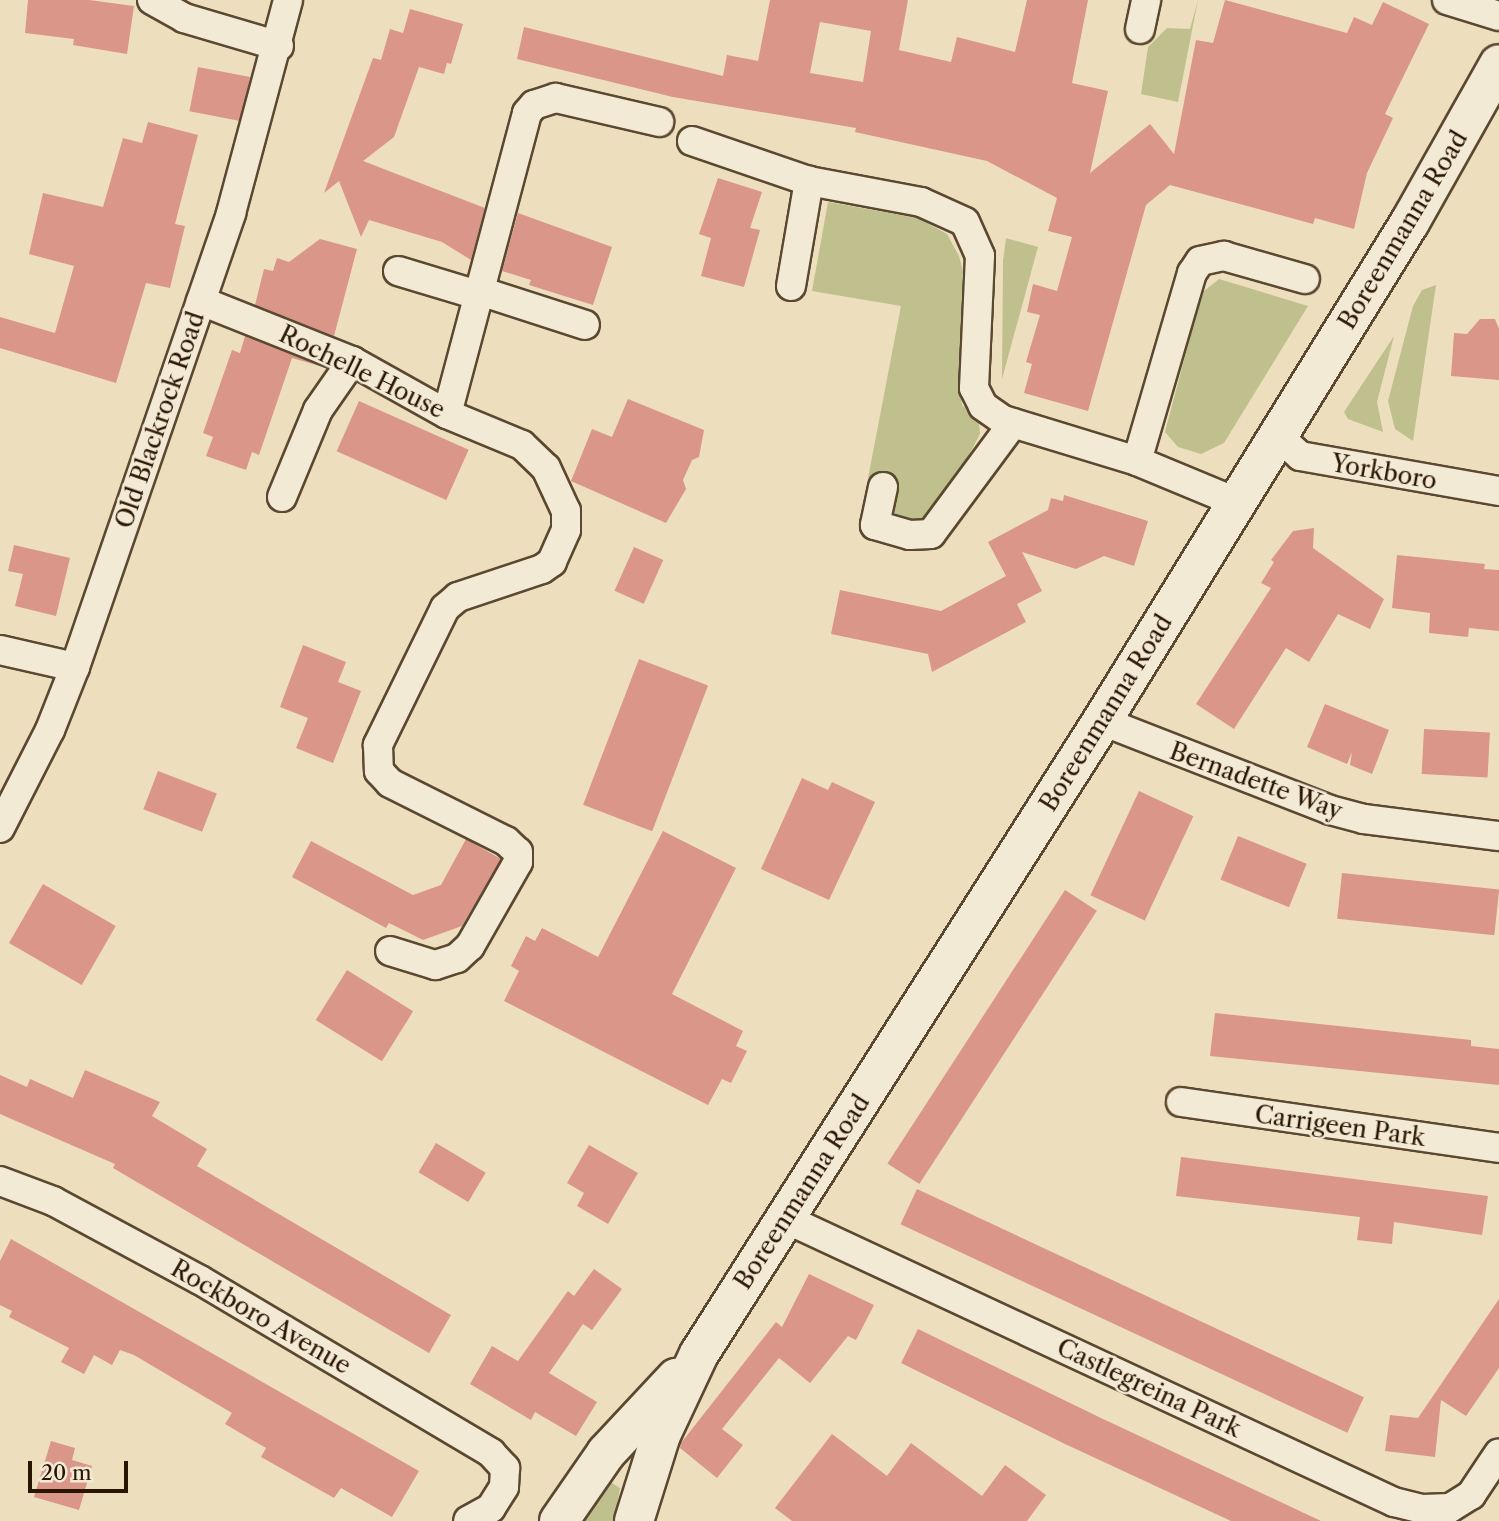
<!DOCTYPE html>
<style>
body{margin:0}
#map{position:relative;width:1499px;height:1521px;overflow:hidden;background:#eddfbe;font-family:"Libre Caslon Text",serif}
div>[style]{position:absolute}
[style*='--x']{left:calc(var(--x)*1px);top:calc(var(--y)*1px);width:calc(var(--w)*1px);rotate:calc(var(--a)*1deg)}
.green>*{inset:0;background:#bfc08d}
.building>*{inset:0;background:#da9689;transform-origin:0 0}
.roads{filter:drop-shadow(2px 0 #5b4830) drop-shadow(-2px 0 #5b4830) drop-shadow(0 2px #5b4830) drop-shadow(0 -2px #5b4830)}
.street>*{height:28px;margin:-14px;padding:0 14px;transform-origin:14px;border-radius:14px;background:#f3ead5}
.secondary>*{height:38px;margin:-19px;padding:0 19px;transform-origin:19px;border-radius:19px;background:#f3ead5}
span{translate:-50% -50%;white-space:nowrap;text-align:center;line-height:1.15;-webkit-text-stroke:5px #f3ead5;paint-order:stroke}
.street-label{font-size:24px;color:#2a1600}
.scale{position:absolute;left:28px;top:1461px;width:100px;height:32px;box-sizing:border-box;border:4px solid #2a1600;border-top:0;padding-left:9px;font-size:21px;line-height:24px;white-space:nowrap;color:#2a1600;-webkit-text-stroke:5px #f3ead5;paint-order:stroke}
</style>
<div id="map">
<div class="green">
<i style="clip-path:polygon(1198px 0,1178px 102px,1141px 94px,1148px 47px,1167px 28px,1190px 29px)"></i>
<i style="clip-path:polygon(828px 202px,918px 218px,947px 234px,959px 256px,963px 271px,959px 379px,962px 405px,979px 422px,980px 434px,958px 476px,927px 517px,917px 522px,902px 519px,892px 511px,892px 483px,868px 478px,901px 306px,812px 291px)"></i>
<i style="clip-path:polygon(1006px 238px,1038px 247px,1002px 379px,1003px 261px)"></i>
<i style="clip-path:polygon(1219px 279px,1308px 306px,1224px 443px,1201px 454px,1178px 447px,1165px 432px,1198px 307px,1204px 291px)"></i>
<i style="clip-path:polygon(1436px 285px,1413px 441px,1395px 429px,1388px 401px,1413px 306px,1422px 290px)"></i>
<i style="clip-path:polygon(1394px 336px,1377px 402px,1383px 432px,1348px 419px,1344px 412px)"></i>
<i style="clip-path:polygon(604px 1478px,620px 1488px,614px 1521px,572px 1521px)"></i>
</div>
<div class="building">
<i style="clip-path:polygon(28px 0,89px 0,134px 6px,127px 54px,73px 45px,74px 39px,25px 33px)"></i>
<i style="clip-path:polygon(evenodd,770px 0,908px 0,899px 50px,951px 62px,957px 37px,1015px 52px,1027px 0,1088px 0,1072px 83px,1108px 91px,1090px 173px,1150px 124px,1174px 154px,1196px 40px,1213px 43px,1225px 0,1347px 33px,1354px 17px,1372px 25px,1383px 2px,1429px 24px,1385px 114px,1393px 118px,1367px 173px,1354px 229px,1315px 218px,1313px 224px,1170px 185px,1146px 205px,1088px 411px,1024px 393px,1032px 364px,1026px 362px,1040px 315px,1027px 312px,1033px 284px,1057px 291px,1072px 237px,1048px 231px,1057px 198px,987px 161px,855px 132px,856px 128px,673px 97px,517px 59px,524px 27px,723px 76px,727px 55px,758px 61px,770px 0,820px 22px,871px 31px,863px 82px,810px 73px,820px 22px)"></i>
<i style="clip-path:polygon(410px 9px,463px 24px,451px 64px,447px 63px,444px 74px,419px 67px,394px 137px,363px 161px,485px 208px,471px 260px,442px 242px,369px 220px,361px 237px,339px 181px,324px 193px,373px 58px,381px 60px,390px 29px,403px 33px)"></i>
<i style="left:198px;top:67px;width:53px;height:45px;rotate:11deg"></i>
<i style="clip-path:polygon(148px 122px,198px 135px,175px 224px,185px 226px,170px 288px,146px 283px,116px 383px,0 348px,0 317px,55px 333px,74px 266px,29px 254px,43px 193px,103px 207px,123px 138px,142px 143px)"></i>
<i style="clip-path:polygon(718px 178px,762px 192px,750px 228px,760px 230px,744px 287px,701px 276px,711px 238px,699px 234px)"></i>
<i style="clip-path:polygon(518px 213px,612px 247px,593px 305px,529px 285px,531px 280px,502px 271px)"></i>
<i style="clip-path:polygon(320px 239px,357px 249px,334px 336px,255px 305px,264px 269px,273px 271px,277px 258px,289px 262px)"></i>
<i style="clip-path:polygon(1480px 319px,1495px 319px,1499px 329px,1499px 380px,1451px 376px,1454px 333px,1467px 334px)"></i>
<i style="clip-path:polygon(245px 336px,323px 367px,292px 358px,259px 455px,252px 452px,246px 470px,206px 456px,213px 437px,203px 433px,232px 350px,240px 353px)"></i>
<i style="clip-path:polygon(628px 399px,704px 430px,699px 457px,692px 460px,683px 480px,686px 489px,666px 523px,571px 481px,592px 429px,612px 437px)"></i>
<i style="left:359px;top:401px;width:120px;height:55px;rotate:24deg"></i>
<i style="clip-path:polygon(1064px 495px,1148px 521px,1134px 566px,1104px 556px,1076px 569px,1022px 552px,1042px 591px,1017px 604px,1026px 622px,932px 672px,928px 654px,831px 634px,840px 590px,941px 611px,1006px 576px,988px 542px,1048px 510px,1051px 498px,1063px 501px)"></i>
<i style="clip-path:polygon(1314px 528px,1313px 548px,1384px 599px,1370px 629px,1338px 614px,1309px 662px,1286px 648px,1234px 729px,1196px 704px,1271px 588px,1261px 583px,1274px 562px,1271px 560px,1293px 531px)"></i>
<i style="clip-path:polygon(14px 545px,70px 558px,56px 616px,15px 606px,23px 574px,8px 571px)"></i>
<i style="left:634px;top:547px;width:32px;height:48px;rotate:24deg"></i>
<i style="clip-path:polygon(1397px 555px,1485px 564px,1484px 569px,1499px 570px,1499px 631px,1469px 628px,1468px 637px,1429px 633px,1430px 613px,1392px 608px)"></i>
<i style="clip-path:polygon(303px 645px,346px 662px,338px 682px,361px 691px,333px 763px,296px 748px,308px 718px,280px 707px)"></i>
<i style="left:639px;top:659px;width:74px;height:156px;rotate:21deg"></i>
<i style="clip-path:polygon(1325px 704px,1389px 730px,1372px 774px,1350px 765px,1352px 752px,1347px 764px,1307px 747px)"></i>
<i style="left:1424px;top:729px;width:66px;height:45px;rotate:3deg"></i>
<i style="left:158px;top:771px;width:63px;height:41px;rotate:21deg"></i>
<i style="clip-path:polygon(802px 778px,828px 790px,832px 782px,875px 802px,829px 900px,761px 869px)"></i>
<i style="left:1139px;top:791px;width:60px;height:115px;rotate:25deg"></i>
<i style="clip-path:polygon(663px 831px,736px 868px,672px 994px,743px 1031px,736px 1046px,747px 1051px,731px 1083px,722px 1079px,708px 1105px,504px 1001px,519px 971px,511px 966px,526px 936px,535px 941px,542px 928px,598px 957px)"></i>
<i style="left:1238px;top:836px;width:74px;height:47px;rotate:22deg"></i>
<i style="clip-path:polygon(466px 839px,501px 859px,462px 926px,423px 940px,389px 923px,386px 928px,292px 877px,311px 841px,413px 895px,441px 885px)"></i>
<i style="left:1342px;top:873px;width:158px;height:46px;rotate:6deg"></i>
<i style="left:43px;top:884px;width:84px;height:68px;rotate:30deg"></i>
<i style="left:1065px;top:890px;width:38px;height:326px;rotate:33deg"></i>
<i style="left:347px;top:970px;width:78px;height:59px;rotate:32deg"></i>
<i style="clip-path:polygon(1215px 1013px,1471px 1040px,1471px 1046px,1499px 1049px,1499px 1085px,1210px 1056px)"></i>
<i style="clip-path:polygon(85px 1070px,160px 1102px,152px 1116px,207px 1149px,197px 1166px,451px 1315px,429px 1353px,113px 1168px,115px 1164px,0 1114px,0 1075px,27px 1087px,30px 1079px,73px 1098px)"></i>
<i style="left:436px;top:1143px;width:58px;height:34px;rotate:31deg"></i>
<i style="clip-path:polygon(589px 1145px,638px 1173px,608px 1224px,577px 1206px,584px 1193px,567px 1183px)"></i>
<i style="clip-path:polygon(1181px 1157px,1488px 1196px,1482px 1235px,1394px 1222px,1392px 1244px,1357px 1240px,1360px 1217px,1176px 1196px)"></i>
<i style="left:917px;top:1189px;width:493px;height:39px;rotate:25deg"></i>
<i style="clip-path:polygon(11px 1239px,419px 1471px,392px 1517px,341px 1488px,334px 1498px,261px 1457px,266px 1448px,225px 1424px,232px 1413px,134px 1355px,120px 1350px,112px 1365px,94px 1355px,84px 1374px,61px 1362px,69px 1348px,9px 1317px,12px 1311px,0 1305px,0 1261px)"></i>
<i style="clip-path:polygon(594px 1269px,622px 1289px,592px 1330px,583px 1324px,549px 1373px,597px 1402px,576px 1436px,535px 1412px,531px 1420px,470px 1384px,492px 1346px,518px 1361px,568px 1291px,574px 1296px)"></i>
<i style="clip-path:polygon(809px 1274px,874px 1305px,856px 1340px,848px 1336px,810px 1383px,779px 1358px,722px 1429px,743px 1445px,717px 1478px,680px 1448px,681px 1443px,776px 1322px,782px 1327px)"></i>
<i style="clip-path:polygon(1499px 1299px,1499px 1368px,1466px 1416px,1441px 1400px,1435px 1457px,1385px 1451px,1390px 1415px,1418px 1418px)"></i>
<i style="clip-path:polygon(918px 1329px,1101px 1418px,1321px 1521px,1231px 1521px,1065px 1444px,901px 1363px)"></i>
<i style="clip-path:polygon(832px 1434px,887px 1476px,911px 1443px,982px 1496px,1005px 1465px,1046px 1495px,1027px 1521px,792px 1521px,775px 1508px)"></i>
<i style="clip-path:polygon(51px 1441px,75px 1448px,72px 1460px,92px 1466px,79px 1510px,34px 1497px)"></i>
</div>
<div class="roads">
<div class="street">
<i style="--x:152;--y:0;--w:37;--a:29"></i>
<i style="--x:184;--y:18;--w:99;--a:16.4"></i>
<i style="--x:1447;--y:0;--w:54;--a:17.1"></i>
<i style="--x:1140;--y:29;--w:30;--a:-78"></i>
<i style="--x:692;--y:141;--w:124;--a:18.9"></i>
<i style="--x:809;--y:181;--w:114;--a:10.6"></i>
<i style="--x:921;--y:202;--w:48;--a:24.4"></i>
<i style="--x:965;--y:222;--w:37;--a:66"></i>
<i style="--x:980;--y:256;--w:132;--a:92.6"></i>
<i style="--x:974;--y:388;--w:20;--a:63"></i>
<i style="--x:983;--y:406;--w:24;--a:35"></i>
<i style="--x:1003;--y:420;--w:140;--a:17"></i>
<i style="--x:1137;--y:461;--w:107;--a:22.5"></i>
<i style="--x:398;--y:271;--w:87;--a:16.8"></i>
<i style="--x:791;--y:286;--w:107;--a:-80.3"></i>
<i style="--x:483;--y:292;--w:107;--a:17.9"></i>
<i style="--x:201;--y:301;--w:162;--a:21.7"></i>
<i style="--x:352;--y:361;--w:109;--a:29.2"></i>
<i style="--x:447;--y:414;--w:81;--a:22.5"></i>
<i style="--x:522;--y:445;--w:33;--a:44"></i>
<i style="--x:546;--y:468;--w:47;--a:65.1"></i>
<i style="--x:566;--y:511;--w:19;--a:90"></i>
<i style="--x:566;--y:530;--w:35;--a:114"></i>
<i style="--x:552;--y:562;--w:12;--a:145"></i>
<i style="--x:542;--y:569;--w:89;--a:161.6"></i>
<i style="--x:458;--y:597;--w:17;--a:140"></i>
<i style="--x:445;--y:608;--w:153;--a:116.1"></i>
<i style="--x:378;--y:745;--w:26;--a:88"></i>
<i style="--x:379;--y:771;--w:16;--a:47"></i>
<i style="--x:390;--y:783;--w:130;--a:26.6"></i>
<i style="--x:506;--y:841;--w:16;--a:43"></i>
<i style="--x:518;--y:852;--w:10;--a:90"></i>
<i style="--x:518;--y:862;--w:97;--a:119.7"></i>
<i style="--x:470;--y:946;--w:18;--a:137"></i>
<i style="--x:457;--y:958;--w:23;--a:162"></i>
<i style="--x:435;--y:965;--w:47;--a:-162.7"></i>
<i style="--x:447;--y:414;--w:311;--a:-75.1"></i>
<i style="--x:527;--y:113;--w:11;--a:-49"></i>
<i style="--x:534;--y:105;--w:23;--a:-18"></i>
<i style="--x:556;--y:98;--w:106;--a:13.1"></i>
<i style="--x:1278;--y:436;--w:30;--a:42"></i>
<i style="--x:1300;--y:456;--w:202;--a:10"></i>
<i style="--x:1137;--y:461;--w:196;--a:-73.7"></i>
<i style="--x:1192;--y:273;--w:14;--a:-56"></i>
<i style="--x:1200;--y:261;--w:25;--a:-12"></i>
<i style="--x:1224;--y:256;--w:84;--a:15.9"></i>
<i style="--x:883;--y:487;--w:39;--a:102"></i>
<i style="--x:875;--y:525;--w:36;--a:16"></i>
<i style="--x:910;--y:535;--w:21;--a:-3"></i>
<i style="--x:931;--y:534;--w:138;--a:-53.5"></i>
<i style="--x:282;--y:497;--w:94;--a:-67.5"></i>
<i style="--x:318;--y:410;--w:60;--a:-55.2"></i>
<i style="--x:0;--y:650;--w:77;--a:12.8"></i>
<i style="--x:1102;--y:721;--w:245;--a:21.3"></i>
<i style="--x:1330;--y:810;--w:35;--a:15"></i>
<i style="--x:1364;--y:819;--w:136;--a:7.2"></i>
<i style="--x:0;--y:828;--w:110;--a:-63"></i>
<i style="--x:50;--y:730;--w:68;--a:-68.4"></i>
<i style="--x:75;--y:667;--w:480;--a:-71"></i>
<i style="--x:231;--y:213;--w:220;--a:-75"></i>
<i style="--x:1181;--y:1102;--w:321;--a:8.2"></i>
<i style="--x:0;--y:1181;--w:57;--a:20.7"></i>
<i style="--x:53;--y:1201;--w:167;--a:28.3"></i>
<i style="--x:200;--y:1280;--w:339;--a:30.7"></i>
<i style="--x:491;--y:1453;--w:21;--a:47"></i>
<i style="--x:505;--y:1468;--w:19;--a:93"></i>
<i style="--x:504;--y:1487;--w:25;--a:122"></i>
<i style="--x:491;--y:1508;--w:26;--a:151"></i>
<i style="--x:784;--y:1218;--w:673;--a:24.97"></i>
<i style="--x:1394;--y:1502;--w:29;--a:14"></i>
<i style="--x:1422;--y:1509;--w:28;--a:-2"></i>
<i style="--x:1450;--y:1508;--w:25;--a:-32"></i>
<i style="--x:1471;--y:1495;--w:50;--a:-56.3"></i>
</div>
<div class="secondary">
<i style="--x:559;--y:1521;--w:83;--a:-55.3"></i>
<i style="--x:606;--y:1453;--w:103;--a:-47"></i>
<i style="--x:634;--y:1521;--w:90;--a:-72.6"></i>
<i style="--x:661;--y:1435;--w:89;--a:-64.9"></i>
<i style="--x:699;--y:1354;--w:750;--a:-57.52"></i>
<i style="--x:1102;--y:721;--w:586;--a:-58.32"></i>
<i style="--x:1410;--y:222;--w:181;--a:-60.6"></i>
</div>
</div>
<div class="street-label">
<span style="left:1403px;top:230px;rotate:-59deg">Boreenmanna Road</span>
<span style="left:362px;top:372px;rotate:26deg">Rochelle House</span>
<span style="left:160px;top:420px;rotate:-71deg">Old Blackrock Road</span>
<span style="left:1384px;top:472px;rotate:10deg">Yorkboro</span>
<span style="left:1106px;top:713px;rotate:-58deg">Boreenmanna Road</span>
<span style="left:1256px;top:781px;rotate:20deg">Bernadette Way</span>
<span style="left:1340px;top:1126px;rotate:8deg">Carrigeen Park</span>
<span style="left:802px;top:1192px;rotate:-57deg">Boreenmanna Road</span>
<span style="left:261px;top:1317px;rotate:30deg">Rockboro Avenue</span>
<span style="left:1149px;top:1388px;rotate:25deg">Castlegreina Park</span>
</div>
<div class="scale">20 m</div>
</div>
